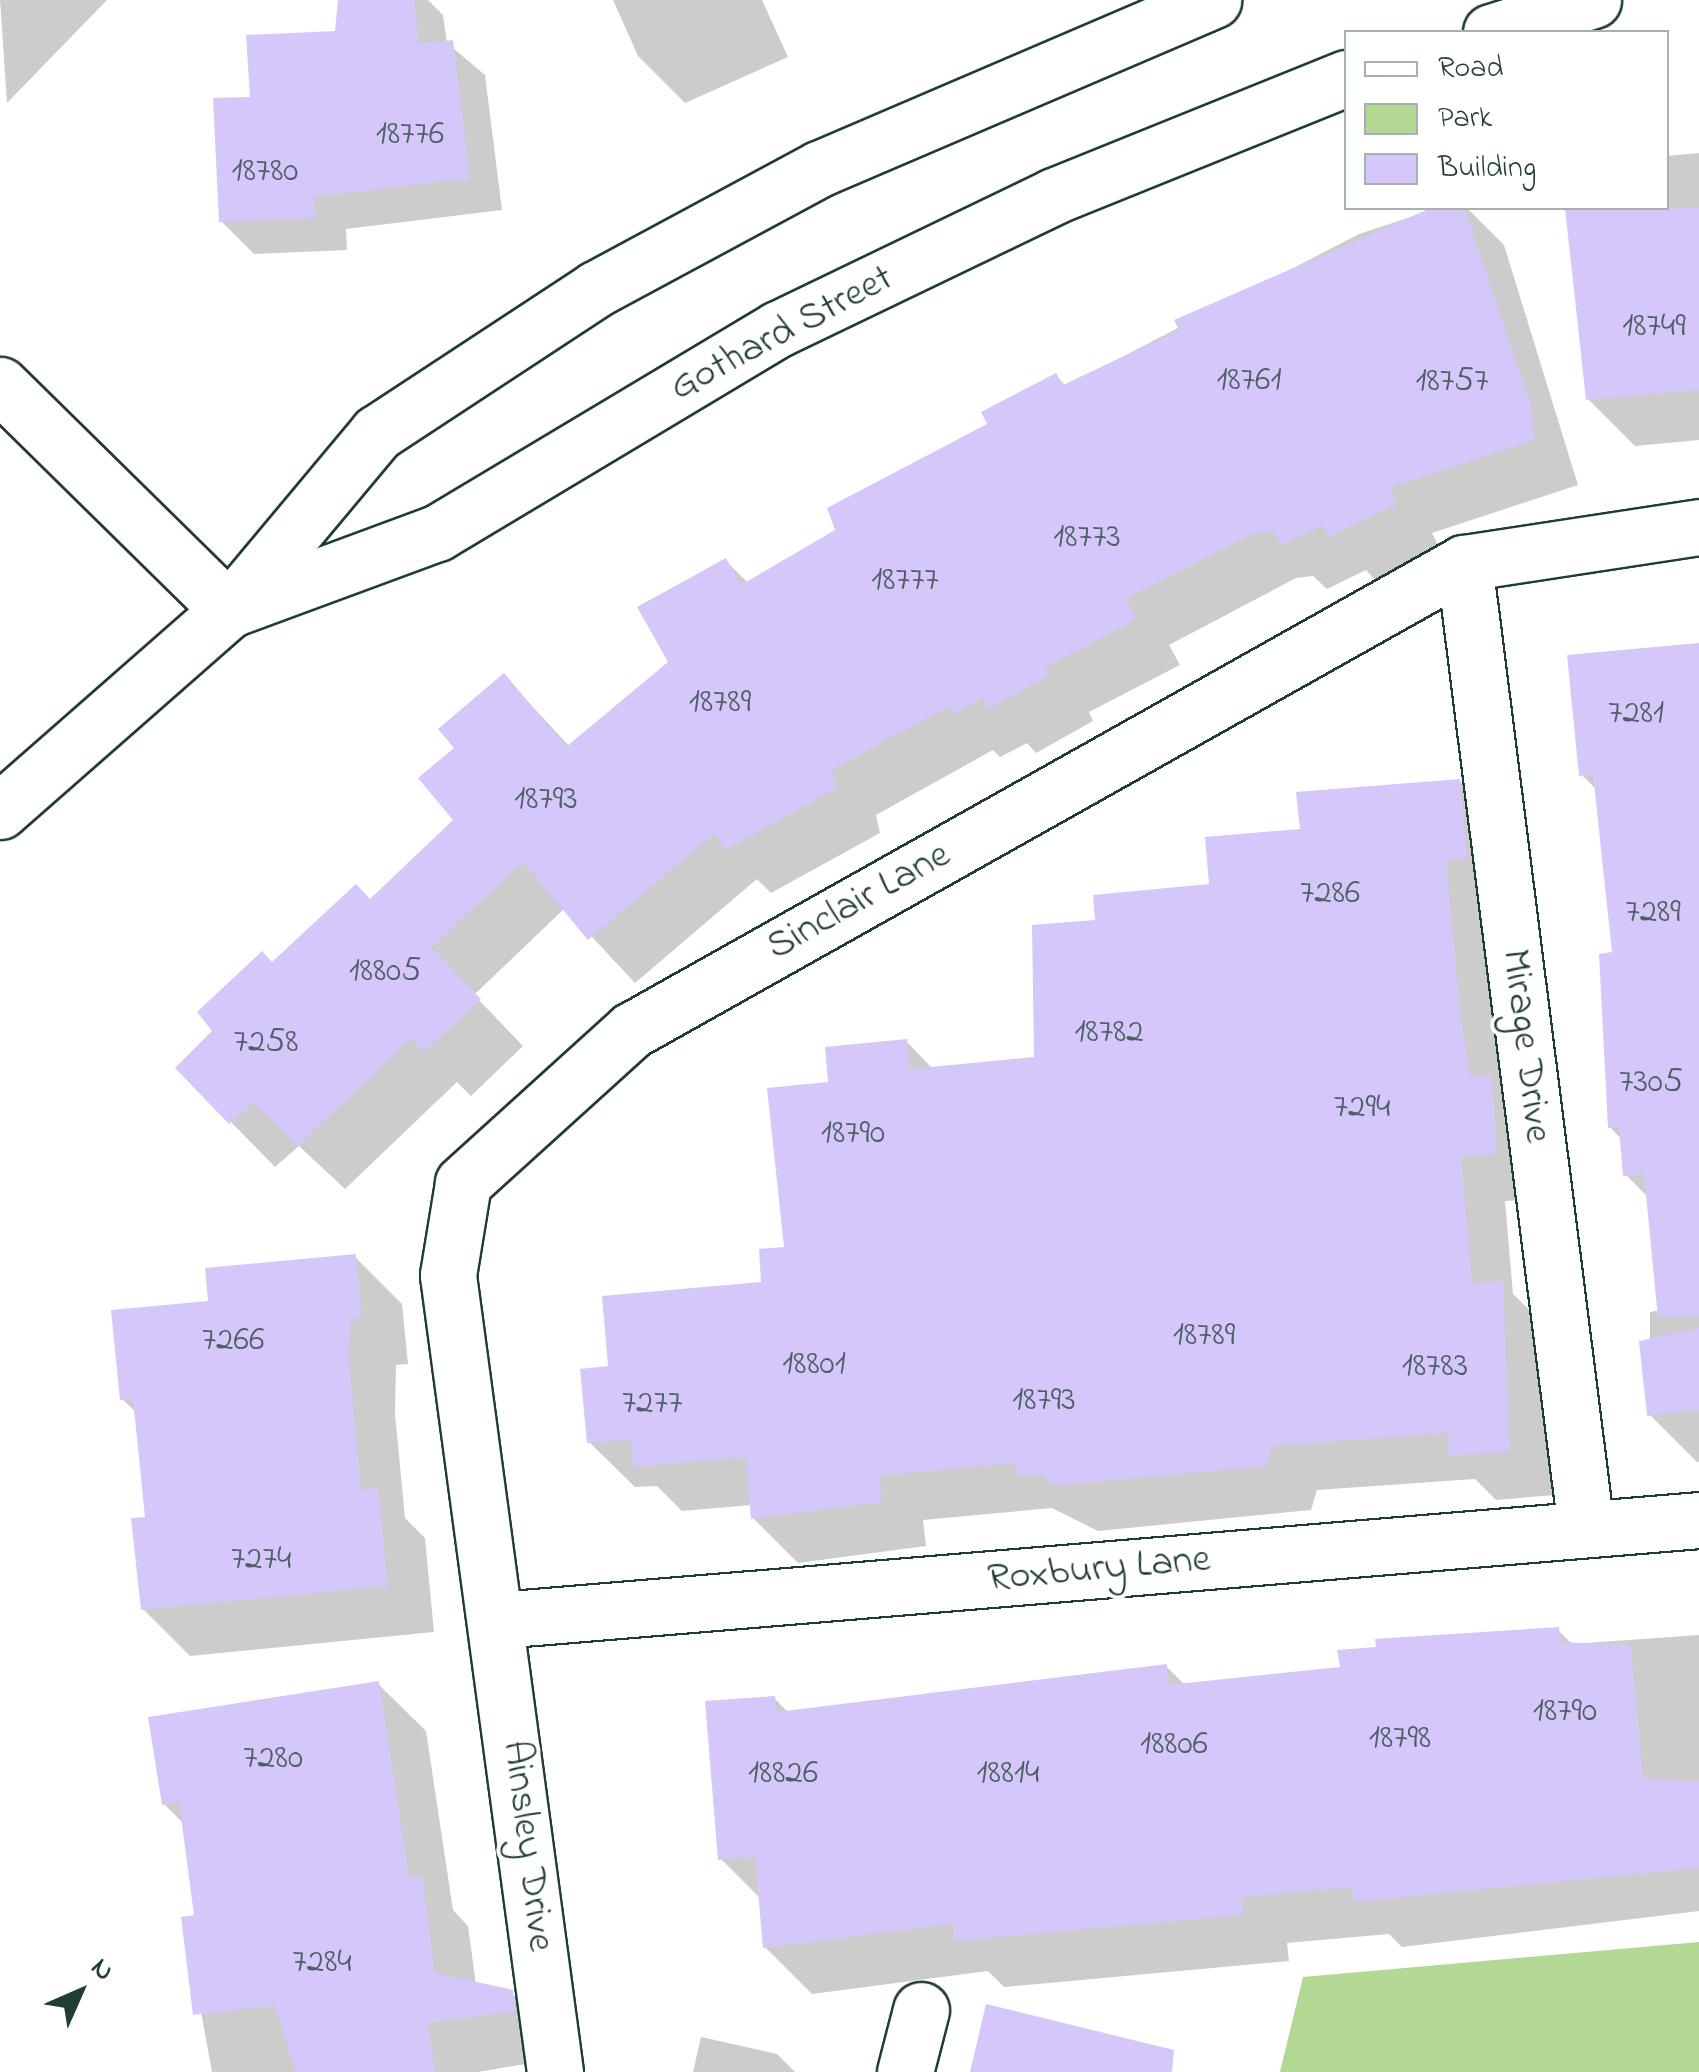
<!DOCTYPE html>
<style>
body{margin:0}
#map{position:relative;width:1699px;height:2072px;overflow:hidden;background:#fff;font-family:"Indie Flower",sans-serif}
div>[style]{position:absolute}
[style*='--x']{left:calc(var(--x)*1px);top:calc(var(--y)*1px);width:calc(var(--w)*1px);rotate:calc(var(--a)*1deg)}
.green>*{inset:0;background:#b2d894}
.shadow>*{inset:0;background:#0003}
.building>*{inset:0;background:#d5c7f9}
.roads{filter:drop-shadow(2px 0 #1f3d34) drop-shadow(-2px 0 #1f3d34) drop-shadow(0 2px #1f3d34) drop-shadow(0 -2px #1f3d34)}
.street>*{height:55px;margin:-27.5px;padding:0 27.5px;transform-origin:27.5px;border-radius:27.5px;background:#fff}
.secondary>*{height:55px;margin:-27.5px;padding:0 27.5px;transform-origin:27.5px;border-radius:27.5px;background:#fff}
span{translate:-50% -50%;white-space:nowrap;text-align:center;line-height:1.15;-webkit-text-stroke:8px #fff;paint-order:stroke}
.number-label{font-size:35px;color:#4c6065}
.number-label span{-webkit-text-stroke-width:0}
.street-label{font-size:40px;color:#1f3d34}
.legend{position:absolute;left:1344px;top:30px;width:325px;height:180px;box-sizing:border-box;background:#fff;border:2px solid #a5b1ae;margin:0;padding:12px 18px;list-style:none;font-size:30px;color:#1f3d34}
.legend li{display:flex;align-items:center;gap:20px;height:50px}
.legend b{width:50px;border:2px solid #a5b1ae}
.north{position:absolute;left:30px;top:1942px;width:100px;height:100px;-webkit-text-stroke:8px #fff;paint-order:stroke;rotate:45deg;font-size:28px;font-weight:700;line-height:40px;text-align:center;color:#1f3d34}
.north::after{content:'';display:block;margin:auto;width:35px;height:45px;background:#1f3d34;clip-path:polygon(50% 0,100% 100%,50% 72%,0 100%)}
</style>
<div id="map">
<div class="green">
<i style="clip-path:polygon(1699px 1942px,1699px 2072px,1280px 2072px,1303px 1977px)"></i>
</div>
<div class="shadow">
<i style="clip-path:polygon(0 0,107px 0,7px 103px)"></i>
<i style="clip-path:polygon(339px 0,428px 0,443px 15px,447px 43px,485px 75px,502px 210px,346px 229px,347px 250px,254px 254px,221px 221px,253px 99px,337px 33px)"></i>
<i style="clip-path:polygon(613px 0,762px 0,788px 57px,685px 103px,638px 56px)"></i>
<i style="clip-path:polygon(1699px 153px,1699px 440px,1635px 446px,1588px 399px,1568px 208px,1666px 208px,1666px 156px)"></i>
<i style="clip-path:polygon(1438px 208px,1467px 208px,1504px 245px,1578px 485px,1432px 533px,1440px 549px,1375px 580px,1366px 570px,1327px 589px,1313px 576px,1296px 578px,1169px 645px,1180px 665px,1089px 712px,1093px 721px,1036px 753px,1027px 743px,1000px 757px,993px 750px,876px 815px,880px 833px,771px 893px,757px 879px,635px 983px,565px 908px,474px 995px,523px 1046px,471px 1096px,457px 1082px,345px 1189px,299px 1146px,275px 1167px,231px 1122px,273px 965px,370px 903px,456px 820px,504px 676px,570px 747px,671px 662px,726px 561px,749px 584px,839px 531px,1056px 376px,1066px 386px,1359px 234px)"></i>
<i style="clip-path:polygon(1699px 645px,1699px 1462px,1697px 1462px,1650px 1415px,1650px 1312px,1660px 1310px,1649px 1198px,1626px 1175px,1622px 1140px,1610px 1127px,1615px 954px,1597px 790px,1582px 775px)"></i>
<i style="clip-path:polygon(1459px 781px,1504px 826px,1541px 1199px,1505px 1201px,1513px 1294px,1548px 1328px,1554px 1495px,1496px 1500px,1475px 1479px,1317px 1490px,1311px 1510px,1098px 1531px,1052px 1508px,923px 1520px,926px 1546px,798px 1563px,753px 1518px,752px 1505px,682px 1511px,657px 1486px,635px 1487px,589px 1442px,610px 1368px,764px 1284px,787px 1249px,831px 1084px,906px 1041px,933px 1069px,1036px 1060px,1098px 922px,1212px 886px,1303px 831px)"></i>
<i style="clip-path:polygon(355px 1257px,402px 1304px,408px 1364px,396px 1365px,395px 1413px,405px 1518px,425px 1538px,434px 1632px,190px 1656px,143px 1609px,148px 1519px,137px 1413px,122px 1399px,211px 1303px)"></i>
<i style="clip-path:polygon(1558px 1630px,1572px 1644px,1699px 1635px,1699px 1911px,1402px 1947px,1389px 1934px,1287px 1943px,1289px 1961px,1004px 1987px,988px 1971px,812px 1994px,765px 1947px,761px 1899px,721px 1859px,774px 1698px,789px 1713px,1166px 1666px,1186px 1686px,1342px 1670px)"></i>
<i style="clip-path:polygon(378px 1684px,426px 1731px,453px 1910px,468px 1926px,476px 1985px,511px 1993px,559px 2040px,561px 2058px,478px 2072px,212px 2072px,184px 1919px,197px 1917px,184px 1824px,164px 1804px)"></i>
<i style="clip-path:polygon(701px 2037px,777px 2054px,795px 2072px,693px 2072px)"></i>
</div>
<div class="building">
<i style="clip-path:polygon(338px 0,414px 0,419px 44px,453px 40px,470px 178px,314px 197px,315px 218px,219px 222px,213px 98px,250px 97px,246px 35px,335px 31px)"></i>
<i style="clip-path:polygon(1431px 208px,1464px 208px,1531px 405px,1534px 440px,1389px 488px,1397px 504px,1328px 537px,1323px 525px,1280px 546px,1274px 531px,1251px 534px,1126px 599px,1137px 619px,1046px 667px,1050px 675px,989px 709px,983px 698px,954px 714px,949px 706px,832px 770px,837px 788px,725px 850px,715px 833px,588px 940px,523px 862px,431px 948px,481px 999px,424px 1053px,411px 1039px,298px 1146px,253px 1103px,229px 1124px,175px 1068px,212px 1031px,197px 1012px,262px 951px,272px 962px,356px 884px,370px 899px,453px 820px,418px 778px,454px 748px,438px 729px,504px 673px,566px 747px,668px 662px,637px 607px,726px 558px,741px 585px,835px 530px,827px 508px,987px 424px,981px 412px,1056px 373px,1063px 385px,1179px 330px,1174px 320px)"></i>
<i style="clip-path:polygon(1565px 208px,1699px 208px,1699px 390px,1586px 400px)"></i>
<i style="clip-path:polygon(1699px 643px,1699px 1316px,1658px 1318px,1644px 1174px,1623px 1176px,1619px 1126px,1608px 1128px,1599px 954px,1612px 952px,1593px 774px,1579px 776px,1567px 655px)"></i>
<i style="clip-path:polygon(1460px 779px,1467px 858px,1446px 860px,1461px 1019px,1470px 1077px,1492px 1075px,1497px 1154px,1461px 1157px,1472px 1283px,1503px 1281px,1510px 1451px,1449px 1456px,1447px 1433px,1272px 1446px,1266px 1466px,1051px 1486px,1044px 1475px,1017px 1476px,1016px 1463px,879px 1476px,882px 1502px,751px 1519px,746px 1457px,634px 1467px,631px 1440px,587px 1443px,580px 1369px,608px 1366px,602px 1296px,761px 1282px,759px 1249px,784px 1247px,767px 1088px,828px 1082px,825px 1047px,907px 1039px,910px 1069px,1034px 1057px,1032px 925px,1095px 920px,1093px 895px,1209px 884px,1205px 837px,1300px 829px,1296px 792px)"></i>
<i style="clip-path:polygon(356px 1254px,362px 1318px,350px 1319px,349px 1364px,361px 1490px,378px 1488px,388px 1586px,141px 1610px,131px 1518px,145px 1517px,133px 1399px,120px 1400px,111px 1310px,208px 1301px,205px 1268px)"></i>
<i style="clip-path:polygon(1699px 1328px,1699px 1410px,1647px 1416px,1639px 1341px)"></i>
<i style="clip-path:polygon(1559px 1627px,1561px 1642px,1631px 1645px,1643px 1778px,1699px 1782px,1699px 1868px,1353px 1902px,1352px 1887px,1241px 1897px,1243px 1915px,955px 1941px,952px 1924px,763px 1948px,755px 1857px,718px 1860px,705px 1701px,775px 1696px,777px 1712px,1167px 1664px,1168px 1685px,1340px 1667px,1337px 1650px,1376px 1647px,1375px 1639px)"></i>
<i style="clip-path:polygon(379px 1681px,409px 1878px,422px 1876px,435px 1973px,513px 1990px,515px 2011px,428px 2023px,435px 2072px,295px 2072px,275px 2006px,193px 2015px,181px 1917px,194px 1915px,179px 1802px,162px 1805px,148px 1717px)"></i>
<i style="clip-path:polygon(986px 2004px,1174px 2050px,1172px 2072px,970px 2072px)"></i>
</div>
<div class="roads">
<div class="street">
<i style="--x:0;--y:385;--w:321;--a:44.5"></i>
<i style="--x:1464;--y:563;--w:974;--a:82.8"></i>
<i style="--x:499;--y:1620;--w:1204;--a:-4.76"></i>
<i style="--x:555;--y:2072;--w:804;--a:-97.65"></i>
<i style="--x:448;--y:1275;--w:93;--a:-80.7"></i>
<i style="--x:463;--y:1183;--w:228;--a:-42.2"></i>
<i style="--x:632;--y:1030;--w:954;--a:-29.31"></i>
<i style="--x:1464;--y:563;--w:238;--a:-8.7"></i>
<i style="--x:905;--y:2072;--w:64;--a:-75.5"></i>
</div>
<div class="secondary">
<i style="--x:1491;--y:32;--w:107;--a:-17.4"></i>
<i style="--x:231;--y:609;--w:220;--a:-20.3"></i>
<i style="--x:437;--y:533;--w:397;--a:-30.9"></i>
<i style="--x:778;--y:329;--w:306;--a:-25.7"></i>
<i style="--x:1054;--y:196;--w:315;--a:-22"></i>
<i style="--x:0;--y:811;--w:305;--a:-41.3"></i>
<i style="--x:229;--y:610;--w:231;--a:-50.1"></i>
<i style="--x:377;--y:433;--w:262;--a:-33.3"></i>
<i style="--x:596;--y:289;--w:253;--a:-28.3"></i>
<i style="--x:819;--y:169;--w:429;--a:-23.2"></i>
</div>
</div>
<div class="number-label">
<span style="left:410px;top:135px">18776</span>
<span style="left:265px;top:172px">18780</span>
<span style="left:1654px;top:327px">18749</span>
<span style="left:1249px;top:381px">18761</span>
<span style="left:1452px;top:382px">18757</span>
<span style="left:1087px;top:538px">18773</span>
<span style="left:905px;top:581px">18777</span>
<span style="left:720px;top:703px">18789</span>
<span style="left:1636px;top:714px">7281</span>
<span style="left:546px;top:800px">18793</span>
<span style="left:1330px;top:894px">7286</span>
<span style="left:1653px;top:913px">7289</span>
<span style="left:385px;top:972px">18805</span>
<span style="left:1109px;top:1033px">18782</span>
<span style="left:266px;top:1043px">7258</span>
<span style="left:1651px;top:1083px">7305</span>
<span style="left:1362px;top:1108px">7294</span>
<span style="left:853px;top:1134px">18790</span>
<span style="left:1204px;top:1336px">18789</span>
<span style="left:233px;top:1341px">7266</span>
<span style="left:814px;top:1365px">18801</span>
<span style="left:1435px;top:1367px">18783</span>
<span style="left:1044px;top:1401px">18793</span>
<span style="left:652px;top:1404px">7277</span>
<span style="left:261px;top:1560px">7274</span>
<span style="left:1565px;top:1712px">18790</span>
<span style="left:1400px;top:1739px">18798</span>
<span style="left:1174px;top:1745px">18806</span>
<span style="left:273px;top:1759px">7280</span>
<span style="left:783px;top:1774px">18826</span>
<span style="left:1008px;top:1774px">18814</span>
<span style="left:322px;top:1963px">7284</span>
</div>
<div class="street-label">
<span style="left:782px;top:334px;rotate:-28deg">Gothard Street</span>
<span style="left:859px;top:902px;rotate:-29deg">Sinclair Lane</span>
<span style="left:1525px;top:1046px;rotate:83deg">Mirage Drive</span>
<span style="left:1099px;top:1570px;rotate:-5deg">Roxbury Lane</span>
<span style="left:527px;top:1846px;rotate:83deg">Ainsley Drive</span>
</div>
<ul class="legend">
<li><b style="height:12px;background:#fff"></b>Road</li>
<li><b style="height:28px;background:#b2d894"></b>Park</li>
<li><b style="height:28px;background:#d5c7f9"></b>Building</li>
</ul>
<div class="north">N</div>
</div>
